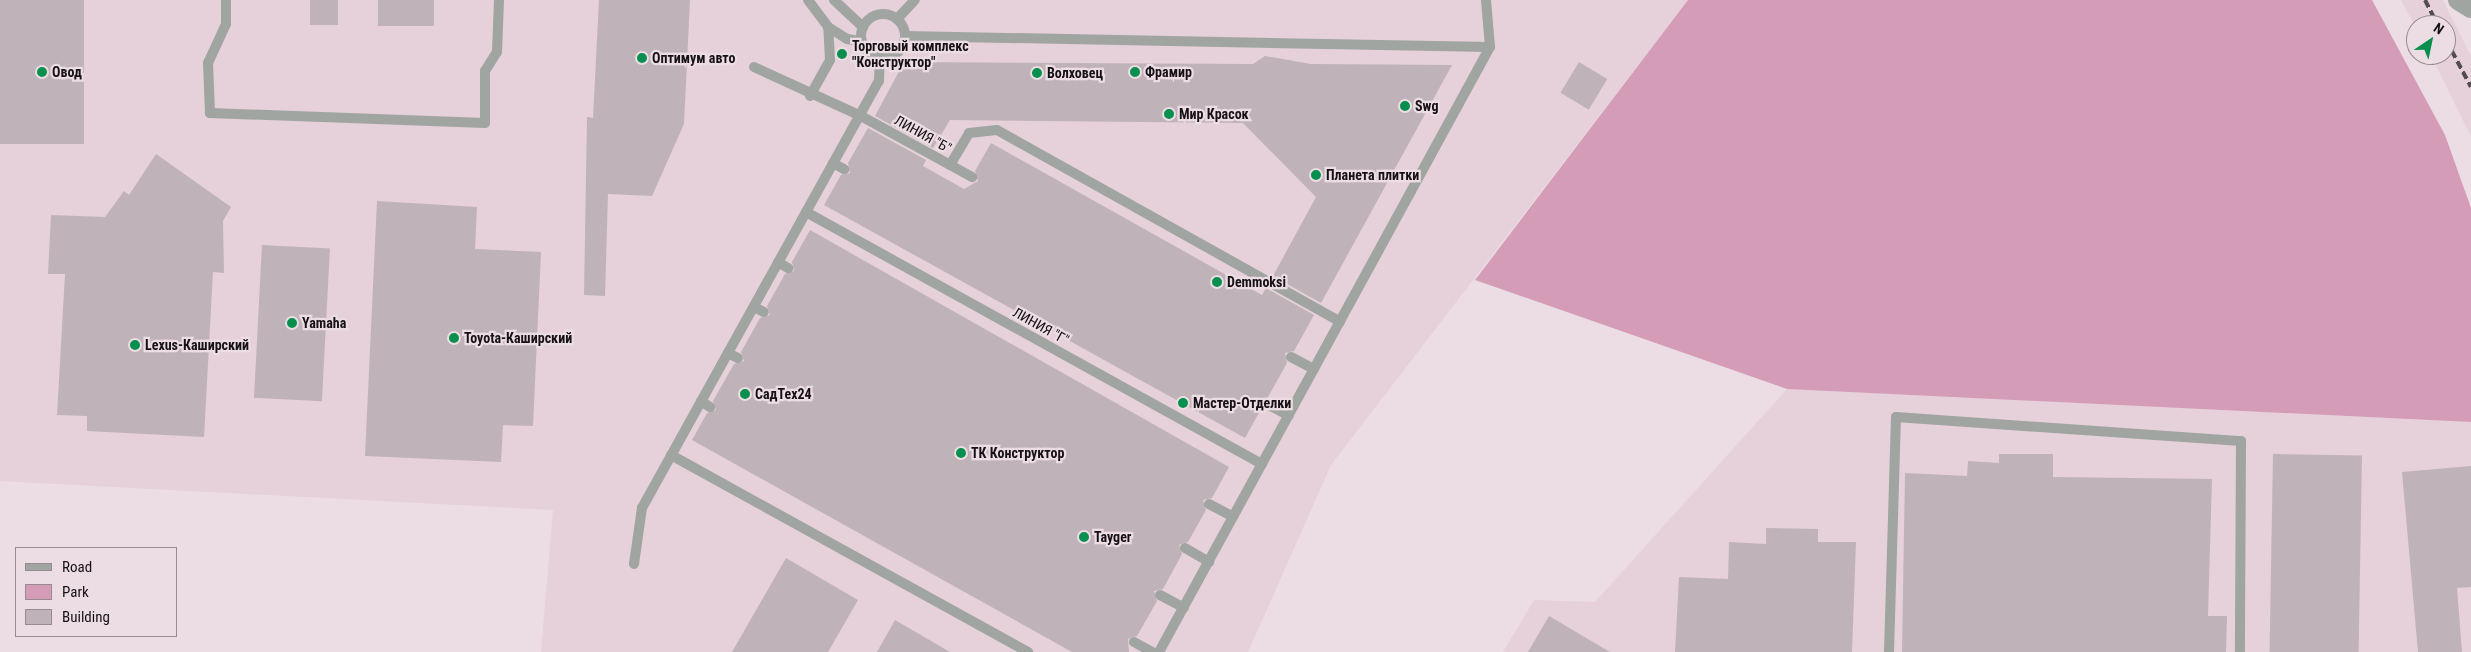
<!DOCTYPE html>
<meta charset="utf-8">
<style>
body{margin:0}
#map{position:relative;width:2471px;height:652px;overflow:hidden;background:#ebdde3;font-family:"Roboto Condensed",sans-serif}
div>[style]{position:absolute}
[style*='--x']{left:calc(var(--x)*1px);top:calc(var(--y)*1px);width:calc(var(--w)*1px);rotate:calc(var(--a)*1deg)}
.built>*{inset:0;background:#e6d0da}
.green>*{inset:0;background:#d49cb7}
.building>*{inset:0;background:#c0b2b9;transform-origin:0 0}
.service>*{height:10px;margin:-5px;padding:0 5px;transform-origin:5px;border-radius:5px;background:#a0a5a1}
.service>.ring{margin:-5px;padding:0;box-sizing:content-box;background:none;border:10px solid #a0a5a1;border-radius:50%}
.minor>*{height:20px;margin:-10px;padding:0 10px;transform-origin:10px;border-radius:10px;background:#a0a5a1}
.rail>*{height:4px;margin-top:-2px;transform-origin:0;background:repeating-linear-gradient(90deg,#534c4f 0 8px,transparent 0 12px)}
.dots>*{width:14px;height:14px;translate:-50% -50%;box-sizing:border-box;border:2px solid #ebdde3;border-radius:50%}
span{translate:-50% -50%;white-space:nowrap;text-align:center;line-height:1.15;-webkit-text-stroke:4.5px #ebdde3;paint-order:stroke}
.poi-label{font-size:14px;color:#161114;font-weight:700}
.left{translate:0 -50%;text-align:left}
.street-label{font-size:14px;color:#161114}
.legend{position:absolute;left:15px;top:547px;width:162px;height:90px;box-sizing:border-box;background:#ebdde3;border:1px solid #968b90;margin:0;padding:6px 9px;list-style:none;font-size:15px;color:#161114}
.legend li{display:flex;align-items:center;gap:10px;height:25px}
.legend b{width:25px;border:1px solid #968b90}
.north{position:absolute;left:2406px;top:15px;width:50px;height:50px;box-sizing:border-box;background:#ebdde3;border:1px solid #968b90;border-radius:50%;rotate:34deg;font-size:14px;font-weight:700;line-height:20px;text-align:center;color:#161114}
.north::after{content:'';display:block;margin:auto;width:18px;height:22px;background:#078f4d;clip-path:polygon(50% 0,100% 100%,50% 72%,0 100%)}
</style>
<div id="map">
<div class="built">
<i style="clip-path:polygon(0 0,1688px 0,1331px 465px,1248px 652px,541px 652px,553px 510px,0 481px)"></i>
<i style="clip-path:polygon(2401px 0,2443px 0,2471px 56px,2471px 137px,2431px 55px,2446px 55px,2446px 25px,2416px 28px)"></i>
<i style="clip-path:polygon(1787px 389px,2471px 422px,2471px 652px,1503px 652px,1534px 600px,1595px 602px)"></i>
</div>
<div class="green">
<i style="clip-path:polygon(1688px 0,2372px 0,2445px 135px,2471px 208px,2471px 422px,1787px 389px,1475px 280px)"></i>
</div>
<div class="building">
<i style="left:0;top:0;width:84px;height:144px"></i>
<i style="left:310px;top:0;width:28px;height:25px"></i>
<i style="left:378px;top:0;width:56px;height:26px"></i>
<i style="clip-path:polygon(599px 0,690px 0,684px 124px,652px 196px,608px 194px,605px 296px,584px 295px,587px 117px,593px 118px)"></i>
<i style="clip-path:polygon(1265px 56px,1311px 64px,1452px 65px,1321px 303px,1273px 276px,1316px 197px,1243px 123px,950px 120px,933px 148px,875px 116px,904px 62px,1253px 64px)"></i>
<i style="left:1579px;top:62px;width:33px;height:36px;rotate:31deg"></i>
<i style="clip-path:polygon(868px 128px,926px 160px,923px 166px,964px 189px,978px 181px,975px 171px,991px 143px,1262px 295px,1266px 288px,1314px 315px,1294px 351px,1285px 353px,1287px 363px,1268px 397px,1259px 399px,1261px 409px,1245px 438px,824px 205px,841px 175px,850px 173px,848px 163px)"></i>
<i style="clip-path:polygon(156px 154px,231px 207px,223px 221px,224px 273px,213px 272px,204px 437px,87px 431px,87px 416px,57px 415px,65px 274px,48px 274px,51px 215px,105px 217px,124px 191px,129px 195px)"></i>
<i style="clip-path:polygon(377px 201px,477px 207px,475px 249px,541px 252px,533px 426px,503px 425px,501px 462px,365px 456px)"></i>
<i style="clip-path:polygon(810px 230px,1229px 467px,1212px 498px,1203px 500px,1206px 510px,1188px 542px,1179px 545px,1182px 554px,1163px 589px,1154px 591px,1157px 601px,1137px 636px,1128px 639px,1129px 652px,1072px 652px,692px 440px,707px 413px,716px 410px,713px 401px,734px 364px,744px 361px,741px 352px,760px 318px,770px 315px,767px 306px,785px 274px,794px 271px,792px 262px)"></i>
<i style="left:262px;top:245px;width:68px;height:153px;rotate:3deg"></i>
<i style="clip-path:polygon(1999px 454px,2053px 454px,2053px 477px,2212px 479px,2208px 616px,2227px 616px,2226px 652px,1902px 652px,1905px 473px,1967px 476px,1968px 461px,1999px 463px)"></i>
<i style="left:2273px;top:454px;width:89px;height:198px;rotate:1deg"></i>
<i style="clip-path:polygon(2471px 466px,2471px 587px,2457px 588px,2462px 652px,2418px 652px,2402px 472px)"></i>
<i style="clip-path:polygon(1766px 528px,1818px 529px,1818px 542px,1856px 542px,1852px 652px,1675px 652px,1679px 577px,1728px 579px,1729px 542px,1766px 544px)"></i>
<i style="clip-path:polygon(786px 558px,858px 600px,828px 652px,732px 652px)"></i>
<i style="clip-path:polygon(1549px 616px,1610px 652px,1528px 652px)"></i>
<i style="clip-path:polygon(895px 620px,950px 652px,877px 652px)"></i>
</div>
<div class="service">
<i style="--x:226;--y:0;--w:24;--a:90"></i>
<i style="--x:226;--y:24;--w:43;--a:114.8"></i>
<i style="--x:208;--y:63;--w:50;--a:87.7"></i>
<i style="--x:210;--y:113;--w:275;--a:2.1"></i>
<i style="--x:485;--y:123;--w:52;--a:-90"></i>
<i style="--x:485;--y:71;--w:22;--a:-58"></i>
<i style="--x:497;--y:52;--w:52;--a:-87.8"></i>
<i style="--x:808;--y:0;--w:34;--a:53"></i>
<i style="--x:828;--y:27;--w:22;--a:32"></i>
<i style="--x:847;--y:39;--w:15;--a:8"></i>
<i style="--x:834;--y:0;--w:40;--a:43"></i>
<i class="ring" style="left:861px;top:14px;width:34px;height:34px"></i>
<i style="--x:897;--y:19;--w:26;--a:-47"></i>
<i style="--x:905;--y:36;--w:585;--a:1.08"></i>
<i style="--x:754;--y:67;--w:118;--a:24.6"></i>
<i style="--x:861;--y:116;--w:127;--a:28.8"></i>
<i style="--x:810;--y:96;--w:41;--a:-60.9"></i>
<i style="--x:830;--y:60;--w:33;--a:-93"></i>
<i style="--x:833;--y:163;--w:13;--a:29"></i>
<i style="--x:950;--y:165;--w:37;--a:-59"></i>
<i style="--x:969;--y:133;--w:28;--a:-6"></i>
<i style="--x:997;--y:130;--w:393;--a:29.2"></i>
<i style="--x:806;--y:212;--w:521;--a:28.93"></i>
<i style="--x:778;--y:262;--w:12;--a:31"></i>
<i style="--x:754;--y:307;--w:11;--a:27"></i>
<i style="--x:728;--y:353;--w:11;--a:27"></i>
<i style="--x:1291;--y:357;--w:26;--a:28"></i>
<i style="--x:701;--y:401;--w:11;--a:34"></i>
<i style="--x:1265;--y:403;--w:27;--a:28"></i>
<i style="--x:671;--y:455;--w:408;--a:28.9"></i>
<i style="--x:1209;--y:504;--w:27;--a:28"></i>
<i style="--x:1185;--y:548;--w:28;--a:30"></i>
<i style="--x:634;--y:564;--w:57;--a:-81.9"></i>
<i style="--x:642;--y:508;--w:488;--a:-61"></i>
<i style="--x:879;--y:81;--w:23;--a:-88"></i>
<i style="--x:1160;--y:595;--w:27;--a:28"></i>
<i style="--x:1134;--y:642;--w:21;--a:29"></i>
<i style="--x:1159;--y:652;--w:690;--a:-61.32"></i>
<i style="--x:1490;--y:47;--w:47;--a:-94.9"></i>
<i style="--x:1889;--y:652;--w:235;--a:-88.3"></i>
<i style="--x:1896;--y:417;--w:346;--a:4"></i>
<i style="--x:2241;--y:441;--w:211;--a:90.3"></i>
</div>
<div class="minor">
<i style="--x:2458;--y:0;--w:15;--a:32"></i>
</div>
<div class="rail">
<i style="--x:2425;--y:0;--w:28;--a:63"></i>
<i style="--x:2446;--y:40;--w:53;--a:62"></i>
</div>
<div class="dots">
<i style="left:842px;top:54px;background:#078f4d"></i>
<i style="left:642px;top:58px;background:#078f4d"></i>
<i style="left:42px;top:72px;background:#078f4d"></i>
<i style="left:1135px;top:72px;background:#078f4d"></i>
<i style="left:1037px;top:73px;background:#078f4d"></i>
<i style="left:1405px;top:106px;background:#078f4d"></i>
<i style="left:1169px;top:114px;background:#078f4d"></i>
<i style="left:1316px;top:175px;background:#078f4d"></i>
<i style="left:1217px;top:282px;background:#078f4d"></i>
<i style="left:292px;top:323px;background:#078f4d"></i>
<i style="left:454px;top:338px;background:#078f4d"></i>
<i style="left:135px;top:345px;background:#078f4d"></i>
<i style="left:745px;top:394px;background:#078f4d"></i>
<i style="left:1183px;top:403px;background:#078f4d"></i>
<i style="left:961px;top:453px;background:#078f4d"></i>
<i style="left:1084px;top:537px;background:#078f4d"></i>
</div>
<div class="poi-label">
<span class="left" style="left:852px;top:54px">Торговый комплекс<br>"Конструктор"</span>
<span class="left" style="left:652px;top:58px">Оптимум авто</span>
<span class="left" style="left:52px;top:72px">Овод</span>
<span class="left" style="left:1145px;top:72px">Фрамир</span>
<span class="left" style="left:1047px;top:73px">Волховец</span>
<span class="left" style="left:1415px;top:106px">Swg</span>
<span class="left" style="left:1179px;top:114px">Мир Красок</span>
<span class="left" style="left:1326px;top:175px">Планета плитки</span>
<span class="left" style="left:1227px;top:282px">Demmoksi</span>
<span class="left" style="left:302px;top:323px">Yamaha</span>
<span class="left" style="left:464px;top:338px">Toyota-Каширский</span>
<span class="left" style="left:145px;top:345px">Lexus-Каширский</span>
<span class="left" style="left:755px;top:394px">СадТех24</span>
<span class="left" style="left:1193px;top:403px">Мастер-Отделки</span>
<span class="left" style="left:971px;top:453px">ТК Конструктор</span>
<span class="left" style="left:1094px;top:537px">Tayger</span>
</div>
<div class="street-label">
<span style="left:923px;top:134px;rotate:29deg">ЛИНИЯ "Б"</span>
<span style="left:1041px;top:326px;rotate:29deg">ЛИНИЯ "Г"</span>
</div>
<ul class="legend">
<li><b style="height:6px;background:#a0a5a1"></b>Road</li>
<li><b style="height:14px;background:#d49cb7"></b>Park</li>
<li><b style="height:14px;background:#c0b2b9"></b>Building</li>
</ul>
<div class="north">N</div>
</div>
